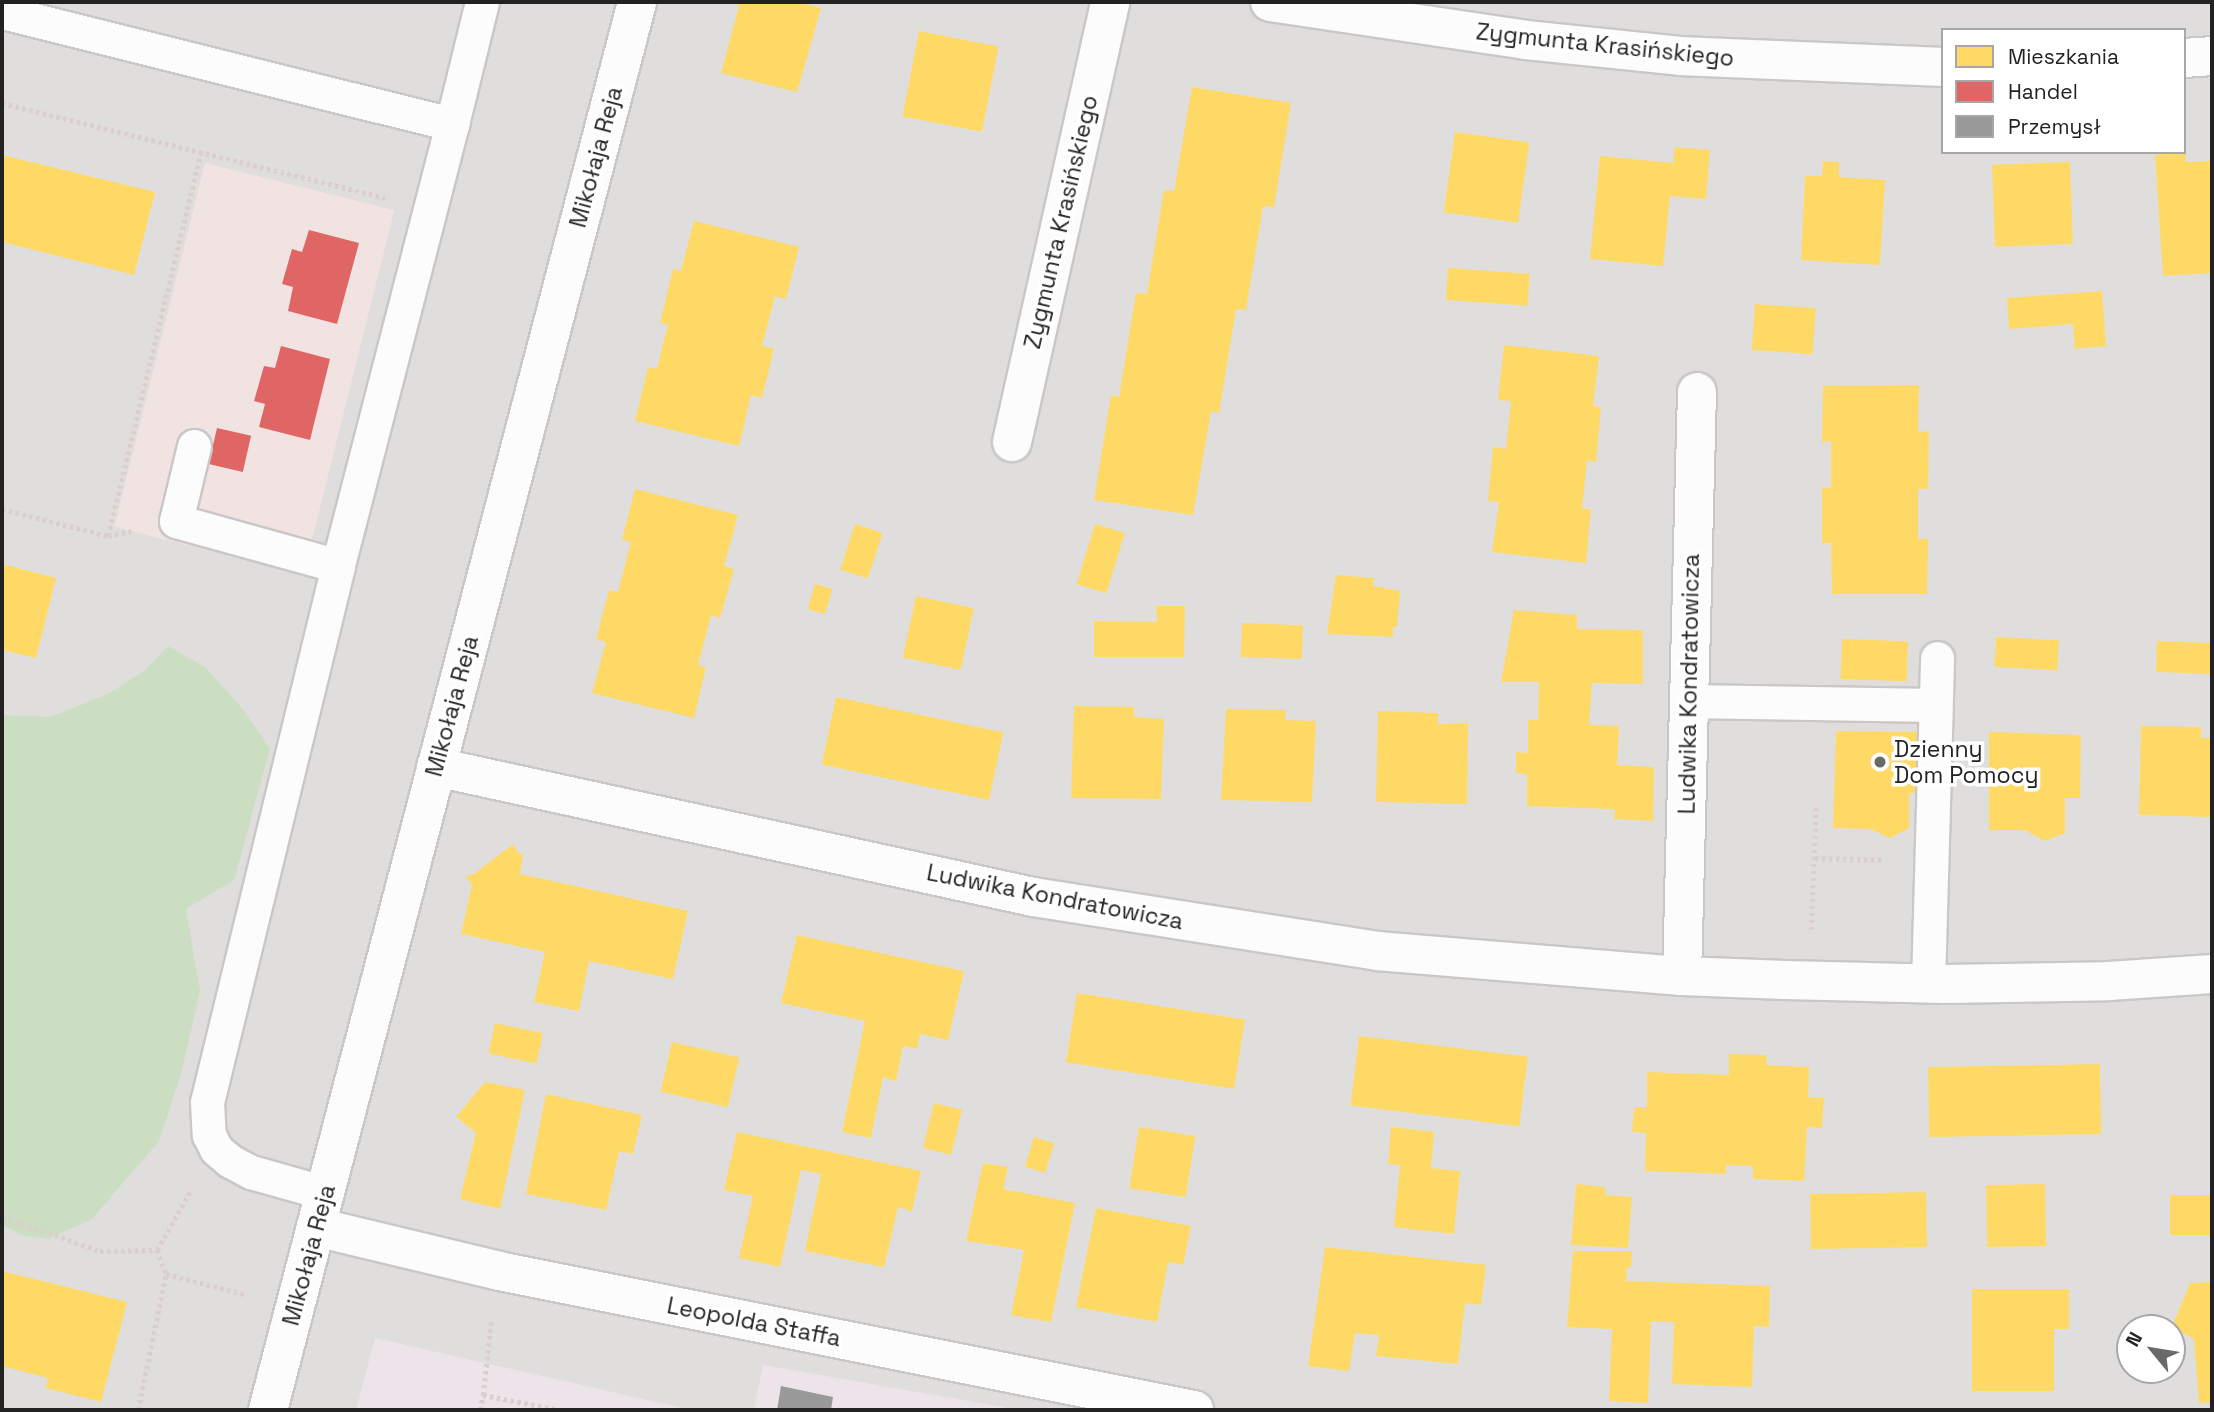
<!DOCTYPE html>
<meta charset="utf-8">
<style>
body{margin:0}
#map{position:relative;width:2214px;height:1412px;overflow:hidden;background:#f0eeeb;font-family:"Space Grotesk",sans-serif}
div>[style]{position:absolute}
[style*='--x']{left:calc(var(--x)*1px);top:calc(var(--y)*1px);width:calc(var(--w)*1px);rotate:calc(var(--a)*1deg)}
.residential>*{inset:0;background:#dfdedc}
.commercial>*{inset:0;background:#f1e3e1;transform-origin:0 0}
.industrial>*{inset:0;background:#ede4e9}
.forest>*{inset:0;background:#cbdec1}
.homes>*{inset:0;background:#ffd966;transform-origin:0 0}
.shops>*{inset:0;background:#e06666;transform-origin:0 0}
.industry>*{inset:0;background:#999}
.path>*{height:4.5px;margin-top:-2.25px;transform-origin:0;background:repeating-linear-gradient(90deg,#dccecd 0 3.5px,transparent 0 7px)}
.roads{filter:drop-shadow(2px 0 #c9c8c7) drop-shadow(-2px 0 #c9c8c7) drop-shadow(0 2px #c9c8c7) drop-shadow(0 -2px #c9c8c7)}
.lane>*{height:33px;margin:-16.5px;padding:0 16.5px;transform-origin:16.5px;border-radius:16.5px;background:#fdfcfc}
.street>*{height:38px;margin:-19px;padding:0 19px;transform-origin:19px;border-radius:19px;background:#fdfcfc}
.dots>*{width:19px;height:19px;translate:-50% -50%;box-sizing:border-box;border:4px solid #fff;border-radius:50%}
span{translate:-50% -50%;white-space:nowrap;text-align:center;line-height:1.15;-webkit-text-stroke:7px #fff;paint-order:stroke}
.street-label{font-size:23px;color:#222}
.poi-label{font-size:23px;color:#222}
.left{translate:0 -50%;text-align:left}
.frame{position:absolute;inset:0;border:4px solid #222;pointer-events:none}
.legend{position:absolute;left:1941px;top:28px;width:245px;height:126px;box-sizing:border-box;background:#fff;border:2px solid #a7a7a7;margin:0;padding:9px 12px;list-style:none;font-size:21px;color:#222}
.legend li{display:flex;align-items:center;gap:14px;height:35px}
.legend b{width:35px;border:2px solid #a7a7a7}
.north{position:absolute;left:2116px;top:1314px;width:70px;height:70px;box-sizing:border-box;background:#fff;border:2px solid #a7a7a7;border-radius:50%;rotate:300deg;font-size:19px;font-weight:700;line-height:28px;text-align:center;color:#222}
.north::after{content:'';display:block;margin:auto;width:24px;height:32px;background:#6a6968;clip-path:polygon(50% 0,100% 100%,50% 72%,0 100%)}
</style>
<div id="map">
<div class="residential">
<i style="clip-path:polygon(evenodd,2px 2px,2212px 2px,2212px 1410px,2px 1410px,2px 2px,1943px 30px,2184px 30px,2184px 152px,1943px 152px,1943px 30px,2px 2px,2130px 1328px,2172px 1328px,2172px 1370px,2130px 1370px,2130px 1328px)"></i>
</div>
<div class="commercial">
<i style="left:205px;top:163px;width:195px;height:375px;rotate:14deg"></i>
</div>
<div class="industrial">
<i style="clip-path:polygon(375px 1338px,691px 1410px,356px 1410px)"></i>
<i style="clip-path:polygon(763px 1365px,1020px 1410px,754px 1410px)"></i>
</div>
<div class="forest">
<i style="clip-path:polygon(168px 646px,205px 667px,241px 707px,270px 748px,234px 880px,186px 909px,200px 991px,181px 1074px,159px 1141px,92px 1219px,48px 1239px,24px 1236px,2px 1225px,2px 715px,51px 717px,108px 694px,144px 671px)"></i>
</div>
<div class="homes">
<i style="clip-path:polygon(740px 2px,797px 2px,821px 8px,797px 92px,721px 73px)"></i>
<i style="left:919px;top:31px;width:81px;height:87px;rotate:11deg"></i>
<i style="clip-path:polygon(1192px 87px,1291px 103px,1274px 207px,1263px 206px,1246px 310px,1236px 309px,1219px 413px,1211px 411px,1193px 515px,1094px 500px,1111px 395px,1119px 397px,1136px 293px,1147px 294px,1164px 190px,1174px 191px)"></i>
<i style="left:1455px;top:132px;width:75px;height:81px;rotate:8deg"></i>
<i style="clip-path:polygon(1675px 147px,1710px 150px,1706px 199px,1670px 196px,1663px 266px,1590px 259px,1600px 156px,1673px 163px)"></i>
<i style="clip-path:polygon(2185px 152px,2186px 162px,2212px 161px,2212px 273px,2163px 276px,2155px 155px)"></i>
<i style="clip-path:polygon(2px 155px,155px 192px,134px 275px,2px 242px)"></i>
<i style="clip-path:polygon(1823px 161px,1839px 162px,1839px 177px,1885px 180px,1880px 265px,1801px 260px,1805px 176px,1822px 176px)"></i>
<i style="left:2070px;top:162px;width:82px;height:78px;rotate:88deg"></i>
<i style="clip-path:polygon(694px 221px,799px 247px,786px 299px,775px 296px,762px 346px,774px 349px,762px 398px,751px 395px,739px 446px,635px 421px,648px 367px,657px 369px,668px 324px,660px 323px,673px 269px,681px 271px)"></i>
<i style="left:1448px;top:268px;width:82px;height:32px;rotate:4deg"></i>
<i style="clip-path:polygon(2102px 291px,2106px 346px,2075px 349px,2073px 324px,2009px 329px,2007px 298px)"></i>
<i style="left:1755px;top:304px;width:61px;height:46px;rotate:4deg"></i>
<i style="clip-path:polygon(1504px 345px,1599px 356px,1593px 406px,1601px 407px,1596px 462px,1587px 460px,1582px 509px,1591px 509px,1586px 563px,1492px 552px,1499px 502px,1488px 501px,1493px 447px,1506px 449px,1511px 401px,1498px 400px)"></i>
<i style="clip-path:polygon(1919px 385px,1918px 432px,1929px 431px,1928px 489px,1918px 489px,1918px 539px,1928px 539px,1927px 594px,1832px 594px,1831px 543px,1822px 543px,1822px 488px,1831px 488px,1831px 441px,1822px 442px,1823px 386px)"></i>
<i style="clip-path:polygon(635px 489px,738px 515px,724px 566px,734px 569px,720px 618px,711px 615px,698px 665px,706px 667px,694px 718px,592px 693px,606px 642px,596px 639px,609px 590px,618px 592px,631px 542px,622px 540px)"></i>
<i style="left:855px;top:524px;width:29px;height:48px;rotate:18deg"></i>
<i style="left:1095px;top:524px;width:31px;height:63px;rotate:17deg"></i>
<i style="clip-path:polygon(2px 564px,56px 578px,36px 658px,2px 650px)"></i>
<i style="clip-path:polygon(1336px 575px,1374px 578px,1373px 586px,1400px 591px,1397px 627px,1393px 627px,1393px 637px,1327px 634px)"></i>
<i style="left:815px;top:584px;width:18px;height:26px;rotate:16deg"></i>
<i style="left:916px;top:596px;width:59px;height:63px;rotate:12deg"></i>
<i style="clip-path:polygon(1156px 606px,1185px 606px,1184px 657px,1094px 657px,1094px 621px,1157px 622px)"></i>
<i style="clip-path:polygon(1514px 610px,1577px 615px,1577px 629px,1643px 630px,1643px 684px,1592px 683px,1589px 725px,1619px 726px,1617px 765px,1654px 767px,1653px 821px,1614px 819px,1615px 809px,1527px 806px,1527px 774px,1516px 773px,1516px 752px,1528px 753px,1528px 720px,1538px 720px,1539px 682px,1501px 682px)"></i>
<i style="left:1242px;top:623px;width:61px;height:34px;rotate:2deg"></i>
<i style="left:1996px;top:637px;width:63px;height:30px;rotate:3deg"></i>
<i style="left:1842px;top:639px;width:66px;height:40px;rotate:2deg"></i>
<i style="left:2157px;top:641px;width:55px;height:31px;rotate:2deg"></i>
<i style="left:836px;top:697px;width:171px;height:69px;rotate:12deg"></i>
<i style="clip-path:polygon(1074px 706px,1134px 707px,1134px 717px,1164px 719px,1161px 799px,1071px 798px)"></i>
<i style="clip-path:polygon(1226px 709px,1286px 710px,1285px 720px,1316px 721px,1312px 802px,1221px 800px)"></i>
<i style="clip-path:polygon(1378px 711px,1438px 713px,1438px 724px,1468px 723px,1467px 804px,1376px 802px)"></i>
<i style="clip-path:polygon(2141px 726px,2201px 727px,2201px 738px,2212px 738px,2212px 817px,2139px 815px)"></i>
<i style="clip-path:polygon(1836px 731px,1926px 732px,1924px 794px,1909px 793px,1909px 828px,1890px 838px,1870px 829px,1833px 828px)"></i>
<i style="clip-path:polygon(1989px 732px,2081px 735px,2080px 798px,2065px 798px,2065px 833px,2044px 841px,2025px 830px,1989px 830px)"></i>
<i style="clip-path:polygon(513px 844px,518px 853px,523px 854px,520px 874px,688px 911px,673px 979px,589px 961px,579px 1011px,534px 1002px,545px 952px,461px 934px,472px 885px,466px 876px,474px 874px)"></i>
<i style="clip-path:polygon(797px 935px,964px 971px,948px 1040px,920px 1034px,917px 1049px,903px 1046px,896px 1081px,883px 1077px,871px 1138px,842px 1132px,865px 1021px,781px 1003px)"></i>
<i style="left:1077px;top:993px;width:170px;height:70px;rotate:9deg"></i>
<i style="left:495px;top:1023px;width:49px;height:31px;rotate:12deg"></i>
<i style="left:1359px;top:1036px;width:170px;height:70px;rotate:7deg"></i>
<i style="left:672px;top:1042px;width:69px;height:51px;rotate:13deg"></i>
<i style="clip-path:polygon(1729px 1054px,1767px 1055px,1766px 1065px,1809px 1067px,1808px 1098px,1824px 1098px,1822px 1128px,1807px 1127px,1804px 1181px,1753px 1179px,1753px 1166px,1726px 1165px,1726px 1174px,1645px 1171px,1646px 1133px,1632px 1132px,1634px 1107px,1647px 1107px,1647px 1072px,1729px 1075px)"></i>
<i style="left:2100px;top:1064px;width:70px;height:172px;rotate:89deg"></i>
<i style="clip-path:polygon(485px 1082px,525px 1090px,500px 1209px,460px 1199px,476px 1133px,456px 1117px)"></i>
<i style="clip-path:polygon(546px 1094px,642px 1115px,633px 1154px,619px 1151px,606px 1210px,526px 1194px)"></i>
<i style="left:934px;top:1103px;width:29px;height:46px;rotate:14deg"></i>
<i style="left:1139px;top:1127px;width:57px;height:62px;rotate:9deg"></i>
<i style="clip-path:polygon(1391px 1127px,1434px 1132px,1431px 1168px,1460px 1171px,1454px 1234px,1394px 1227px,1400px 1165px,1388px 1164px)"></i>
<i style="clip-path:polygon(737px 1132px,921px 1171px,912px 1211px,898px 1207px,884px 1267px,805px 1251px,821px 1174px,801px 1170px,780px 1267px,739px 1258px,753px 1196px,724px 1190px)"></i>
<i style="left:1034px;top:1137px;width:21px;height:31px;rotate:17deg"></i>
<i style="clip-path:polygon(983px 1163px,1008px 1167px,1003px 1189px,1075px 1203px,1051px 1322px,1011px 1315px,1024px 1250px,966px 1241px)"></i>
<i style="clip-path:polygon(1576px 1184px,1605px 1187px,1605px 1195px,1632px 1197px,1628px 1248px,1571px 1245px)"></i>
<i style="left:2045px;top:1184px;width:62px;height:59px;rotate:89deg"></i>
<i style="left:1926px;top:1192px;width:55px;height:116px;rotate:89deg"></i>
<i style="left:2212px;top:1195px;width:40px;height:42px;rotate:90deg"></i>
<i style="clip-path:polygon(1096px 1208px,1191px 1226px,1183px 1265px,1168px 1262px,1157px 1322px,1076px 1307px)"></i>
<i style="clip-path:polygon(1325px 1247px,1486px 1265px,1481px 1305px,1465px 1303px,1458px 1364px,1376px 1356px,1379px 1335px,1355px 1333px,1349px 1371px,1308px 1366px)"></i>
<i style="clip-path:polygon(1573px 1251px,1632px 1251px,1631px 1267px,1627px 1267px,1626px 1281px,1770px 1286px,1769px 1327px,1754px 1326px,1752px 1387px,1672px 1384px,1674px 1322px,1651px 1321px,1648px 1403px,1609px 1401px,1612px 1329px,1567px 1327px)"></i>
<i style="clip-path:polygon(2px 1271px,127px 1302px,101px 1402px,46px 1388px,48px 1378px,2px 1366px)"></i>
<i style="clip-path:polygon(2212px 1282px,2212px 1402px,2199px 1403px,2194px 1339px,2172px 1327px,2190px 1283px)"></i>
<i style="clip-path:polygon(1972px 1289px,2069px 1289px,2069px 1329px,2054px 1329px,2054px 1391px,1972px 1391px)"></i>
</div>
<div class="shops">
<i style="clip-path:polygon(309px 230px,359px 243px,337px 324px,288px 311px,293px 287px,282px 284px,292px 249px,302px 252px)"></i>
<i style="clip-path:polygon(281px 346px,330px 359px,310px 440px,259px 427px,265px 404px,254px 401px,264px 366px,275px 368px)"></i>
<i style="left:217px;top:428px;width:35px;height:37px;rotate:13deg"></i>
</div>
<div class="industry">
<i style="clip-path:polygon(781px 1386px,833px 1397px,831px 1410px,777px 1410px)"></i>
</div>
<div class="path">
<i style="--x:2;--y:103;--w:395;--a:13.9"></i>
<i style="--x:2;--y:509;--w:109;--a:14.3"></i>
<i style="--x:108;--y:536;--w:24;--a:-12"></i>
<i style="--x:108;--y:536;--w:394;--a:-76.4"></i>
<i style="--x:1815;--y:858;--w:70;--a:1.6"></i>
<i style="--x:1811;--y:930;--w:126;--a:-87.7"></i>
<i style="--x:2;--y:1217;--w:104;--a:19.1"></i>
<i style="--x:100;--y:1251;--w:57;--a:-1"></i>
<i style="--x:157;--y:1250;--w:69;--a:-60.5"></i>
<i style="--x:157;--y:1250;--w:26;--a:69"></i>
<i style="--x:483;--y:1395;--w:75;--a:-83.9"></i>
<i style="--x:138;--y:1410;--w:139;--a:-78.4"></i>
<i style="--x:166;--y:1274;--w:84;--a:14.5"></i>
<i style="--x:480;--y:1410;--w:15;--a:-79"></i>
<i style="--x:483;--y:1395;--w:78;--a:11"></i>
</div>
<div class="roads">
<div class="lane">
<i style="--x:2;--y:12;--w:464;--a:14"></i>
<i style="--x:452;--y:124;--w:456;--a:104.5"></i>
<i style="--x:338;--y:566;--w:552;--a:103.73"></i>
<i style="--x:207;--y:1102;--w:33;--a:87"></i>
<i style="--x:209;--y:1135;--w:16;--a:63"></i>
<i style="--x:216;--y:1149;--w:18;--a:41"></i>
<i style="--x:230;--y:1161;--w:24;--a:28"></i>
<i style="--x:251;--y:1172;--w:77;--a:15.8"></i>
<i style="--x:452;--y:124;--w:126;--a:-76.2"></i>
<i style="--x:194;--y:446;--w:77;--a:103.5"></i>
<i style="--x:176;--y:521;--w:168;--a:15.5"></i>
<i style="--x:1688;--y:701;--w:247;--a:0.9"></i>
<i style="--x:1928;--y:984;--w:326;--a:-88.4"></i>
</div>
<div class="street">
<i style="--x:1270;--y:2;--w:259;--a:8.4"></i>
<i style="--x:1526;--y:40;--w:155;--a:5.9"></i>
<i style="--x:1680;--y:56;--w:263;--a:2.4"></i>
<i style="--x:2184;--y:58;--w:28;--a:-4"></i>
<i style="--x:1012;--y:442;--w:451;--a:-77.4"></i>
<i style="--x:436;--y:767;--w:611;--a:12.28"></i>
<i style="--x:1033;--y:897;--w:348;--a:8.9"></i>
<i style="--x:1377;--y:951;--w:306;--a:4.7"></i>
<i style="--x:1682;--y:976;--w:103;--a:2.2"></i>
<i style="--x:1785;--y:980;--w:160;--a:1.4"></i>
<i style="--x:1945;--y:984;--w:164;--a:-1"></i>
<i style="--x:2109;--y:981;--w:103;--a:-3.9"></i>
<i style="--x:1682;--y:976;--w:584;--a:-88.53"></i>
<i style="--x:316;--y:1227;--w:188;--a:13.5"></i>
<i style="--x:499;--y:1271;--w:709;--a:11.31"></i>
<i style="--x:268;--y:1410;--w:1456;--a:-75.31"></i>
</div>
</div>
<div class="dots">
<i style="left:1880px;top:762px;background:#6a6968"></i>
</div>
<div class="street-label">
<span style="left:1605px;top:45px;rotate:6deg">Zygmunta Krasińskiego</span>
<span style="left:596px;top:157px;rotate:-75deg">Mikołaja Reja</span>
<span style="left:1061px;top:222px;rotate:-77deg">Zygmunta Krasińskiego</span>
<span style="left:1689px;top:684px;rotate:-89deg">Ludwika Kondratowicza</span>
<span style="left:452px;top:706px;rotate:-75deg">Mikołaja Reja</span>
<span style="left:1055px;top:897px;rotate:11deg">Ludwika Kondratowicza</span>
<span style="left:309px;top:1255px;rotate:-75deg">Mikołaja Reja</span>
<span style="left:754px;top:1322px;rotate:11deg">Leopolda Staffa</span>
</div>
<div class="poi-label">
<span class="left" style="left:1894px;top:762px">Dzienny<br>Dom Pomocy</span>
</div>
<div class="frame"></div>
<ul class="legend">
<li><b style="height:19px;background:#ffd966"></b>Mieszkania</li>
<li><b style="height:19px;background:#e06666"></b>Handel</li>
<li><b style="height:19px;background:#999"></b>Przemysł</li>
</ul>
<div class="north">N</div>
</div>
